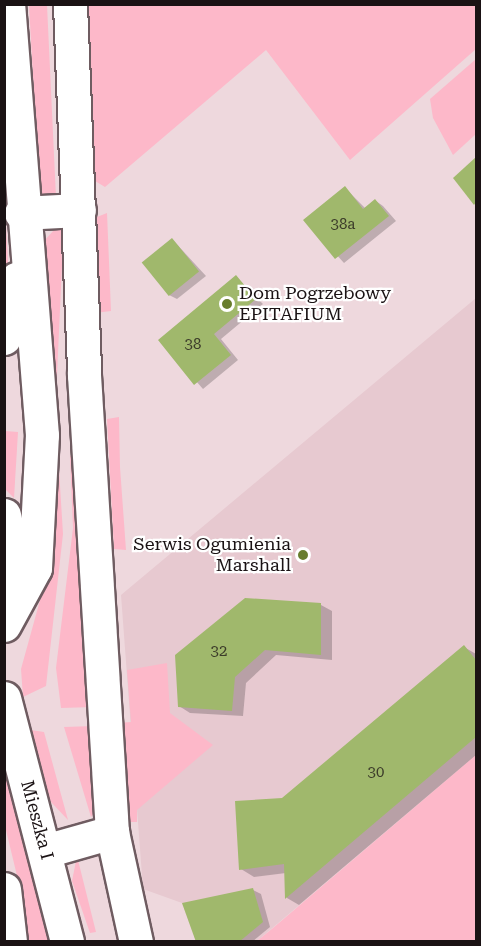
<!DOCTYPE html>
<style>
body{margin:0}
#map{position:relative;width:481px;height:946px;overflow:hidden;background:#eed8dd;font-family:"Roboto Serif",serif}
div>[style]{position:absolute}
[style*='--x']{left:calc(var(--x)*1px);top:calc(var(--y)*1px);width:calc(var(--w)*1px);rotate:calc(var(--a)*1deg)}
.built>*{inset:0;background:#e7c9d0}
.green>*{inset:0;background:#fdb8c9}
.shadow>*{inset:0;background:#0003}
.building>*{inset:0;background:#a0b86c;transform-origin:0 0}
.roads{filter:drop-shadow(2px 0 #6f5c61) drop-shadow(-2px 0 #6f5c61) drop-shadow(0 2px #6f5c61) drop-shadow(0 -2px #6f5c61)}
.minor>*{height:33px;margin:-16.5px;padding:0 16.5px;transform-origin:16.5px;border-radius:16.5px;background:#fff}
.dots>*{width:16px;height:16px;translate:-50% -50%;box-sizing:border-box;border:3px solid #fff;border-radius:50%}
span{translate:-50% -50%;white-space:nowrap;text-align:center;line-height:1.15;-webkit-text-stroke:4.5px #fff;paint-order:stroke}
.number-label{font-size:15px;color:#3c3c2a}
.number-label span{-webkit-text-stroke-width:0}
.poi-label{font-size:18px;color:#1a1214}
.left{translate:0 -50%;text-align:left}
.right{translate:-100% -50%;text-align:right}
.street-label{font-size:18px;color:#1a1214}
.frame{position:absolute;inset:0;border:6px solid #1a1214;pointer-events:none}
</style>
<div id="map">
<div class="built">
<i style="clip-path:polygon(476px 298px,476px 755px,257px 941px,196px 941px,182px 903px,143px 889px,121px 595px)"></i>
</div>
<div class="green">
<i style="clip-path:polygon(29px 5px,47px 5px,56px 198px,42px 197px,39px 183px)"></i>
<i style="clip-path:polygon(83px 5px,476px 5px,476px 49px,350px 160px,266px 50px,105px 187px,95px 181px)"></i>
<i style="clip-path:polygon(476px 59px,476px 134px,453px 155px,433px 118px,430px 99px)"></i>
<i style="clip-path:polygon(4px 192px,8px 261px,5px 298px,4px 298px)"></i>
<i style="clip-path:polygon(107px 213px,111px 311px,95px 313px,97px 217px)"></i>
<i style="clip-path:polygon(54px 230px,61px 230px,62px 265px,56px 397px,47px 397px,44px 241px)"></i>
<i style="clip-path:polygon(119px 417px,120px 467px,126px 550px,114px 549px,107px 419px)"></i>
<i style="clip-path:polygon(5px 431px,18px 432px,14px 498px,5px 489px)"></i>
<i style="clip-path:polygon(57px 437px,63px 534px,46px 686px,23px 697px,21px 669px,50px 564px)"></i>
<i style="clip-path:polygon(70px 456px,77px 456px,93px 707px,61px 708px,56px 668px,73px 528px)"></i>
<i style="clip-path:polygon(167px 663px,170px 713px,213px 745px,137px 810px,137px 822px,124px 822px,118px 723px,131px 722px,127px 670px)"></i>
<i style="clip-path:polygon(94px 726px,96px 811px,91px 817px,64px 727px)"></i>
<i style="clip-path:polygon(31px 730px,44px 732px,68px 820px,50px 801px)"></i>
<i style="clip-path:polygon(476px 755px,476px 941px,257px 941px,273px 928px)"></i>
<i style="clip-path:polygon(4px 761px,52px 941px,25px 941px,19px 884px,5px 826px)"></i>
<i style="clip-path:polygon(77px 856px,96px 932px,90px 933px,72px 881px)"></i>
</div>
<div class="shadow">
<i style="clip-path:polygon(476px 159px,476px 205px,455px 178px)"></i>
<i style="clip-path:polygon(345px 188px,366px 209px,376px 201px,383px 206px,396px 221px,344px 263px,305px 220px)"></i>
<i style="clip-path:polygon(172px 239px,206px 276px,177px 299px,169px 295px)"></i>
<i style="clip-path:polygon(236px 277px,263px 304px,221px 339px,238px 360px,203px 389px,160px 340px)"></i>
<i style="clip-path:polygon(321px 605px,332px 611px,332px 660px,276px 655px,246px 683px,243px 716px,190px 713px,179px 706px)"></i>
<i style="clip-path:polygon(464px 647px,476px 654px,476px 755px,299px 905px,287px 898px,286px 873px,254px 877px,241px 869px,282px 800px)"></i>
<i style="clip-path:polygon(253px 890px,261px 894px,270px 927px,252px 942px,197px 942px)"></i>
</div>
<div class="building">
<i style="clip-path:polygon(476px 157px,476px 202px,474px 205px,453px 178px)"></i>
<i style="clip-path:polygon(345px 186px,363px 209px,375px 199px,389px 216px,335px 259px,303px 220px)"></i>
<i style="left:172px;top:238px;width:43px;height:39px;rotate:51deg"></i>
<i style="clip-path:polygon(236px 275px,256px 299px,214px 334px,231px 355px,194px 385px,158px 340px)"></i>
<i style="clip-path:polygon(245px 598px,321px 603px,321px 655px,265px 650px,235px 677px,232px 711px,178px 707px,175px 655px)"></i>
<i style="clip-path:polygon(464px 645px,476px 660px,476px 737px,285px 899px,284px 864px,239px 870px,235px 801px,282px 798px)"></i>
<i style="clip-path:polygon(253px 888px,263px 922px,239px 942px,196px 942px,182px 903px)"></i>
</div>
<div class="roads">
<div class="minor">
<i style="--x:70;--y:4;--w:371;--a:87.8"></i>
<i style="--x:84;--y:375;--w:458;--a:86.5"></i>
<i style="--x:21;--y:213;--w:58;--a:-3"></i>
<i style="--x:4;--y:338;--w:61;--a:-77.8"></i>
<i style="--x:4;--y:515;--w:47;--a:77.7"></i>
<i style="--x:14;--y:561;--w:40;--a:98.5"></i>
<i style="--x:4;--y:625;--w:65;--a:-61.5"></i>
<i style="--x:35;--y:568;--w:133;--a:-87"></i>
<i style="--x:42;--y:435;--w:432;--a:-94.5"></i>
<i style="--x:4;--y:698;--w:252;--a:75.5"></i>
<i style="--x:45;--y:851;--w:70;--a:-15.8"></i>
<i style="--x:112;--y:832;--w:113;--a:77.7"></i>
<i style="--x:4;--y:889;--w:53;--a:83.5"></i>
</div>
</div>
<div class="dots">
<i style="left:227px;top:304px;background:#687d2e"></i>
<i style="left:303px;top:555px;background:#687d2e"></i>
</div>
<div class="number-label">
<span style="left:343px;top:225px">38a</span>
<span style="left:193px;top:345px">38</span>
<span style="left:219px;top:652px">32</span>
<span style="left:376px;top:773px">30</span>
</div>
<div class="poi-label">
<span class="left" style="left:239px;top:304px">Dom Pogrzebowy<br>EPITAFIUM</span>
<span class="right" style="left:291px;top:555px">Serwis Ogumienia<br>Marshall</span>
</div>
<div class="street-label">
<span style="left:37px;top:820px;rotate:75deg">Mieszka I</span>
</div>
<div class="frame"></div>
</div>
